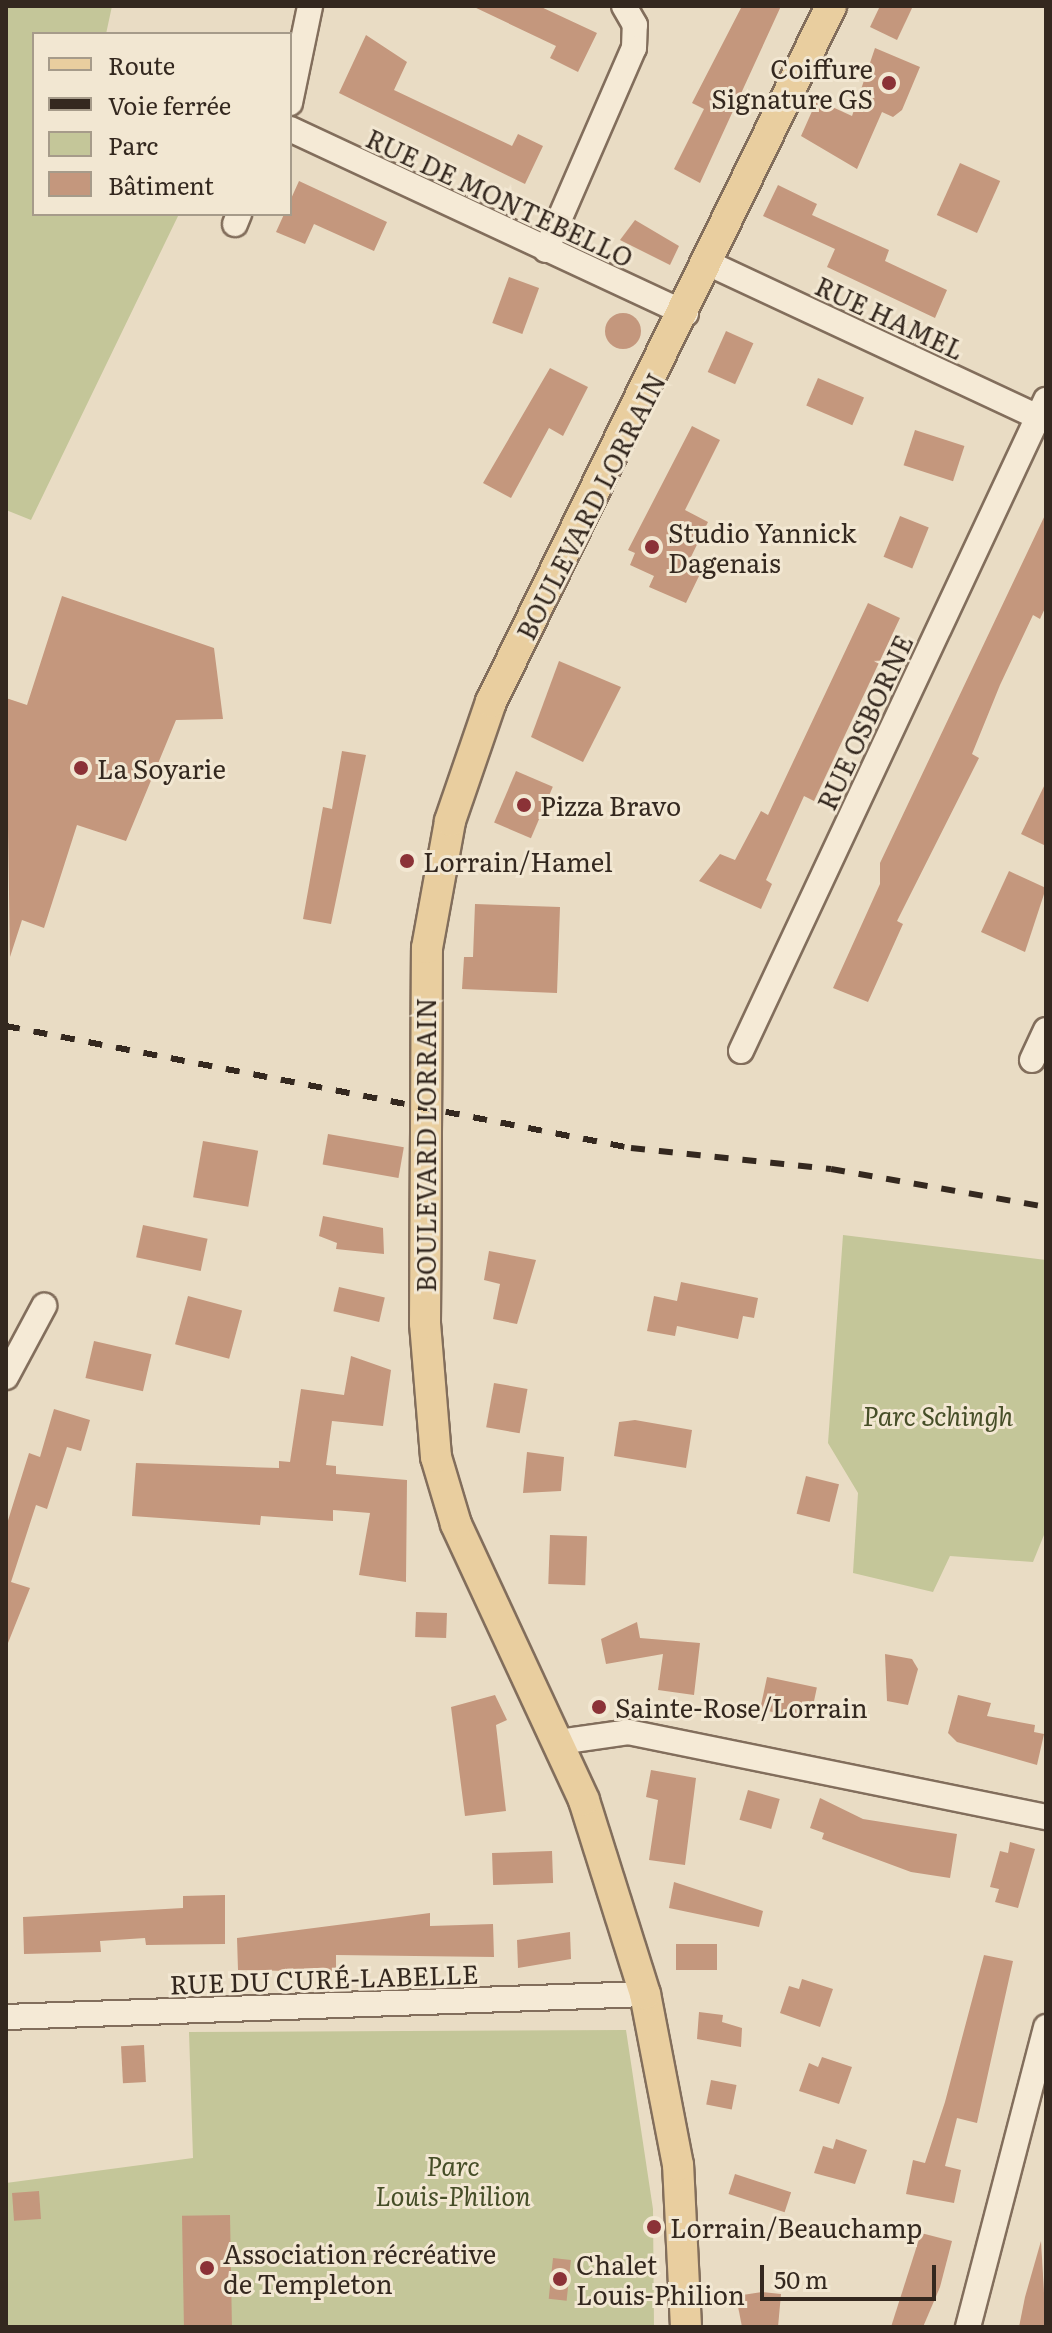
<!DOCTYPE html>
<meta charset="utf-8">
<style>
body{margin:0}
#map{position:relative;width:1052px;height:2333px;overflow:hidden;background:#e9dcc4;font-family:Literata,serif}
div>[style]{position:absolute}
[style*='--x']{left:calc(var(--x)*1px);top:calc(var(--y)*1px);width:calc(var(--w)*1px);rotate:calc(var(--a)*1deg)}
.green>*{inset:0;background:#c4c699}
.building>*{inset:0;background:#c4977d;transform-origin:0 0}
.round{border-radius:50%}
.roads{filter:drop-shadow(2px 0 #826e5c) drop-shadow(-2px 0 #826e5c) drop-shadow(0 2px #826e5c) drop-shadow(0 -2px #826e5c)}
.minor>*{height:24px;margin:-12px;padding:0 12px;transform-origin:12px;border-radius:12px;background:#f5ead6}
.major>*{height:30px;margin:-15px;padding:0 15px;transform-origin:15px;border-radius:15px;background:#e9ce9f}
.rail>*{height:6px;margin-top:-3px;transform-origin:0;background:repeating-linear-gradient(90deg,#34281f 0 14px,transparent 0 28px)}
.dots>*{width:22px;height:22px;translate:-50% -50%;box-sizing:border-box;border:4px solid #f2e7d2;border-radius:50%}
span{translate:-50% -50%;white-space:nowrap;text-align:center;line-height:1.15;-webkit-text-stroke:6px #f2e7d2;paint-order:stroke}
.poi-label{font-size:26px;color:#34281f}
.right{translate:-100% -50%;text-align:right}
.left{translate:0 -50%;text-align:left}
.street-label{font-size:26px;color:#34281f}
.park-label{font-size:26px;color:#464e27;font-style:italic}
.frame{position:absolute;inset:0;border:8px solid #34281f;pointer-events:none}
.legend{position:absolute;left:32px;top:32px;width:260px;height:184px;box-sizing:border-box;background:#f2e7d2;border:2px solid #a69b8a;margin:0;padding:10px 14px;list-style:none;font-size:24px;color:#34281f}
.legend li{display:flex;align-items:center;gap:16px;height:40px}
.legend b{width:40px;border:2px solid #a69b8a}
.scale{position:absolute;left:760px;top:2265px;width:176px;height:36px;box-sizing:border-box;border:4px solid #34281f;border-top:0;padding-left:10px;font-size:24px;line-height:28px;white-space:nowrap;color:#34281f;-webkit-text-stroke:6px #f2e7d2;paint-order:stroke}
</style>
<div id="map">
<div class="green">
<i style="clip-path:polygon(6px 6px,112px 6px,106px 34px,34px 34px,34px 214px,179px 214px,31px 520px,6px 510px)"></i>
<i style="clip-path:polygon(843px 1235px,1046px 1260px,1046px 1530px,1033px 1562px,950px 1556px,933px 1592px,853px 1573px,858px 1493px,828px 1443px)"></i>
<i style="clip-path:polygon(626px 2030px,653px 2209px,654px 2327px,6px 2327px,6px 2183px,193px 2158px,189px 2032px)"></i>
</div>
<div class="building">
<i style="clip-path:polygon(472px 6px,539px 6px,597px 33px,578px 72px,550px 58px,556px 46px)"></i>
<i style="clip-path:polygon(742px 6px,781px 6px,700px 183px,674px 169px,704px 109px,692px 103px)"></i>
<i style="clip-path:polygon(880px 6px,913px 6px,897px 40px,870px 27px)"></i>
<i style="clip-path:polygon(366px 35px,407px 62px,394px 90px,512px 146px,518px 134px,543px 146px,525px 184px,339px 93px)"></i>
<i style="clip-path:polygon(875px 48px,920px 67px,902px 110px,893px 117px,882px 112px,857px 169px,801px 136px,817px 100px,852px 116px)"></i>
<i style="left:960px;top:163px;width:44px;height:57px;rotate:24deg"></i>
<i style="clip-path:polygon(299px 181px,387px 222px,374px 251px,314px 224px,305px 244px,276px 232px)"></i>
<i style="clip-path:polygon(778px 185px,817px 204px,812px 215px,889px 250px,885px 261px,947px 290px,935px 318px,827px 267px,835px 249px,763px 216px)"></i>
<i style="clip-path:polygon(635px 220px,679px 246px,670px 265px,620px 240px)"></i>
<i style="left:509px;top:277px;width:32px;height:49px;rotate:20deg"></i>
<i class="round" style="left:605px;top:313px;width:36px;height:36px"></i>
<i style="left:726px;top:331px;width:30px;height:45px;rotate:24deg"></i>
<i style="clip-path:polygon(550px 368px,588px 387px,563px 436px,549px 428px,511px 498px,483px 483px)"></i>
<i style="left:818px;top:378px;width:50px;height:30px;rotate:23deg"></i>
<i style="clip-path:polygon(692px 426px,720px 440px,685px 510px,708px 522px,689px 561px,700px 574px,686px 603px,649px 587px,654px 576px,630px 565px,635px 553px,628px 550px)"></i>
<i style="left:915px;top:430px;width:52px;height:37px;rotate:18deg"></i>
<i style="clip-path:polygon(1046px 513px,1046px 606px,1040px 619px,1033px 615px,1000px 685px,972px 754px,979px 758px,897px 921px,903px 924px,868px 1002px,833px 988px,880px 884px,880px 863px)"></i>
<i style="left:900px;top:516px;width:31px;height:44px;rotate:22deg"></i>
<i style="clip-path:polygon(62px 596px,214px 648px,223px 719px,176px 720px,126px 841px,77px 825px,44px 928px,22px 920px,10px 957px,6px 698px,27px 705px)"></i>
<i style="clip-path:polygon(868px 603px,900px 618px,814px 801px,804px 796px,766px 880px,772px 884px,761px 909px,699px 881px,720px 854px,735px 860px,761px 811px,768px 815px)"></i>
<i style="clip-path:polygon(559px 661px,621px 687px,583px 762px,531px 737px)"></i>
<i style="clip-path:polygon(342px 751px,366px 755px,331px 924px,303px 919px,323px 807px,332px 809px)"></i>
<i style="left:516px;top:771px;width:40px;height:56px;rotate:23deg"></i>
<i style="clip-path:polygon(1046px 782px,1046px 846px,1021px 834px)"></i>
<i style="clip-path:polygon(1009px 871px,1046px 888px,1025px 952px,981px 932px)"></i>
<i style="clip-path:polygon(475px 904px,560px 907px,557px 993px,462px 989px,464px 957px,473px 957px)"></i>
<i style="left:328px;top:1134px;width:77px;height:31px;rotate:10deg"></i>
<i style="left:203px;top:1141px;width:56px;height:57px;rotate:10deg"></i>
<i style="clip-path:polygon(323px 1216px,383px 1228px,384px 1254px,336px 1249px,337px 1243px,319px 1236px)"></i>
<i style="left:143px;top:1225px;width:66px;height:33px;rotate:12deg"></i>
<i style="clip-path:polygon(489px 1251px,536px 1260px,517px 1324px,493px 1319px,500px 1284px,484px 1280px)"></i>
<i style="clip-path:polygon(681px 1282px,758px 1298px,754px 1318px,743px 1316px,738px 1339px,677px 1326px,675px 1336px,647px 1331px,654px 1296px,677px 1301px)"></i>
<i style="left:339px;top:1287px;width:47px;height:25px;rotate:13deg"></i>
<i style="left:188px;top:1296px;width:56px;height:50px;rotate:15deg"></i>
<i style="left:94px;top:1341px;width:59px;height:38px;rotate:13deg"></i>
<i style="clip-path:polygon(351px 1356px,391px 1370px,383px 1426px,332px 1421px,326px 1465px,336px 1466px,336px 1474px,407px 1480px,406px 1582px,359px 1575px,370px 1513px,333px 1510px,333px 1521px,261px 1516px,260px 1525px,132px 1516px,136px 1463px,279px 1468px,279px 1461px,290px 1462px,301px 1389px,344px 1395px)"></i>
<i style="left:494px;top:1383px;width:34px;height:45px;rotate:10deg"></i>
<i style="clip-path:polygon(54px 1409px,90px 1420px,81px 1451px,67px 1447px,47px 1509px,36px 1505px,11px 1582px,30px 1588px,6px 1648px,6px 1527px,29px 1453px,40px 1457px)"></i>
<i style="clip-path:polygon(635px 1420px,692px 1430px,686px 1468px,614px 1456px,619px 1422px)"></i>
<i style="clip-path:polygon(527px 1452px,564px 1457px,561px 1491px,523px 1493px)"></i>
<i style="left:806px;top:1476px;width:34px;height:39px;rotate:14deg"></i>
<i style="left:550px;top:1535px;width:37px;height:49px;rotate:2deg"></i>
<i style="left:416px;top:1612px;width:31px;height:25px;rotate:2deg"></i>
<i style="clip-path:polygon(637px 1622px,640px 1638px,700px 1643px,694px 1695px,658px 1690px,663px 1654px,606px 1664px,601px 1639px)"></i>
<i style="clip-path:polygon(885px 1654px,912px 1659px,918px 1669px,908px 1705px,887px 1701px)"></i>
<i style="left:767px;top:1677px;width:51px;height:33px;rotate:12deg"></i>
<i style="clip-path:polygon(495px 1695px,507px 1720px,496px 1725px,506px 1811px,465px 1816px,451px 1707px)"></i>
<i style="clip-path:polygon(958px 1695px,991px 1703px,987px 1716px,1035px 1725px,1034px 1732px,1044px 1734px,1037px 1765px,957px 1742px,948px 1733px)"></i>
<i style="clip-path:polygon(651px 1770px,696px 1778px,685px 1865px,649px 1860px,658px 1800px,646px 1797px)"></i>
<i style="left:748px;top:1790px;width:33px;height:31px;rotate:16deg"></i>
<i style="clip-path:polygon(820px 1798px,863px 1819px,957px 1834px,950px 1878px,911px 1872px,822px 1839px,824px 1833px,810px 1828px)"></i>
<i style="clip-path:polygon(1010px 1842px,1035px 1849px,1018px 1908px,995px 1902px,999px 1889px,990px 1887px,1000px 1851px,1008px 1853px)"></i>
<i style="left:552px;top:1851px;width:32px;height:60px;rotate:88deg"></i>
<i style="clip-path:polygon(674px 1882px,763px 1911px,759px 1927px,669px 1908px)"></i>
<i style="clip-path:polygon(225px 1895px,225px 1944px,146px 1945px,145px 1938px,100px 1941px,101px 1952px,24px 1954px,23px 1917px,183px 1908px,183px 1896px)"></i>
<i style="clip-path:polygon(430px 1913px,430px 1926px,493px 1924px,494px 1957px,336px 1955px,336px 1972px,238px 1970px,237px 1938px)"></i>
<i style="clip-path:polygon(570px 1932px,571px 1959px,518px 1968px,517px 1940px)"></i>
<i style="left:676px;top:1944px;width:41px;height:26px"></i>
<i style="clip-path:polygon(984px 1955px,1013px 1961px,977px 2123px,957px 2118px,945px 2166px,961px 2170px,954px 2203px,906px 2194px,913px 2160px,925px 2163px,945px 2102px)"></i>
<i style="clip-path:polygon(802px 1979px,833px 1989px,820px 2027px,780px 2013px,789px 1986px,799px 1989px)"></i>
<i style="clip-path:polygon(699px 2012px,723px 2015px,722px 2022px,742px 2028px,741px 2047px,697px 2039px)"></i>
<i style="left:144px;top:2045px;width:37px;height:23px;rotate:87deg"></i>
<i style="clip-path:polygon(822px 2057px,852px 2067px,839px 2104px,799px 2091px,809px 2063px,818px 2067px)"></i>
<i style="left:711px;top:2080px;width:26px;height:25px;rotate:11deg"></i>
<i style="clip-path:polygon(836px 2139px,867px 2150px,855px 2184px,814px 2173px,823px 2146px,833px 2149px)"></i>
<i style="left:735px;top:2174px;width:59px;height:21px;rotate:18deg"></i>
<i style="left:39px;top:2191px;width:28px;height:27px;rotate:86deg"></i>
<i style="left:230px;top:2215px;width:112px;height:48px;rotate:89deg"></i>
<i style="clip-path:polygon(921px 2233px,952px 2241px,940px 2287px,923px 2327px,891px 2327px)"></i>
<i style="clip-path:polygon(1041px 2241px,1046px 2327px,1019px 2327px,1025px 2297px)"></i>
<i style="left:553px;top:2258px;width:18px;height:41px;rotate:6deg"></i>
<i style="clip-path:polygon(762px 2292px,781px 2294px,778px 2327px,742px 2327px,736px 2296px)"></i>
</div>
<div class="roads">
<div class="minor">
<i style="--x:290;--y:103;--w:99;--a:-78.3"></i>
<i style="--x:290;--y:129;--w:437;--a:25"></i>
<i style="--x:235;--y:224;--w:11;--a:-68"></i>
<i style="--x:546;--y:250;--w:220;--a:-66.5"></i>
<i style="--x:634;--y:48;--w:23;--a:-88"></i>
<i style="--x:635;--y:25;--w:22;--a:-120"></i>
<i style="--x:710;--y:264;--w:371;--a:25"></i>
<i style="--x:741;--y:1051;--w:719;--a:-64.9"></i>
<i style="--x:1032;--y:1060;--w:33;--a:-65"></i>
<i style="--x:6;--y:1377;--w:81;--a:-61.8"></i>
<i style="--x:559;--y:1742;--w:70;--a:-8.2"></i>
<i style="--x:628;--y:1732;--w:427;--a:11.5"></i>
<i style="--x:6;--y:2017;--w:639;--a:-2.06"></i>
<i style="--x:968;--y:2327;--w:310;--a:-75.4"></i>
</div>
<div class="major">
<i style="--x:686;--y:2327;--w:162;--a:-92.8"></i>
<i style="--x:678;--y:2165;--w:174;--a:-100.9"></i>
<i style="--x:645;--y:1994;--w:203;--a:-107.5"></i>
<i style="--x:584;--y:1800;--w:304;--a:-114.9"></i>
<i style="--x:456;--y:1524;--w:70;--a:-106.6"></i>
<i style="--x:436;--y:1457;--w:134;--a:-94.7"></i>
<i style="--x:425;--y:1323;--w:375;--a:-89.7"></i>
<i style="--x:427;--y:948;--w:129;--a:-79.7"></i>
<i style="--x:450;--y:821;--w:126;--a:-71"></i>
<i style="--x:491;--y:702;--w:775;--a:-63.96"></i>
</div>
</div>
<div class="rail">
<i style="--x:6;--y:1026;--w:637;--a:11.05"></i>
<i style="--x:631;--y:1148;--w:201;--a:6"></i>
<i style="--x:831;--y:1169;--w:218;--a:10"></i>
</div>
<div class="dots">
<i style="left:889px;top:83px;background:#8b3237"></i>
<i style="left:652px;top:547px;background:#8b3237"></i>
<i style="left:81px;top:768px;background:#8b3237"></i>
<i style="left:524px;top:805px;background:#8b3237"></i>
<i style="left:407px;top:861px;background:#8b3237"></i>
<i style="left:599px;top:1707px;background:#8b3237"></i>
<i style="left:654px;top:2227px;background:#8b3237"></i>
<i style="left:207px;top:2268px;background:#8b3237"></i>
<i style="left:560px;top:2279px;background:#8b3237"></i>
</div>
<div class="poi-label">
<span class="right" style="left:873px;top:83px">Coiffure<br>Signature GS</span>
<span class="left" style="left:668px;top:547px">Studio Yannick<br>Dagenais</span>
<span class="left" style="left:97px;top:768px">La Soyarie</span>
<span class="left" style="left:540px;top:805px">Pizza Bravo</span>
<span class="left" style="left:423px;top:861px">Lorrain/Hamel</span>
<span class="left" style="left:615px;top:1707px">Sainte-Rose/Lorrain</span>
<span class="left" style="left:670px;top:2227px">Lorrain/Beauchamp</span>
<span class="left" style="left:223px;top:2268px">Association récréative<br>de Templeton</span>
<span class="left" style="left:576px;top:2279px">Chalet<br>Louis-Philion</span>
</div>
<div class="street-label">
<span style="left:500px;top:197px;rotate:25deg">RUE DE MONTEBELLO</span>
<span style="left:890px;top:317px;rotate:25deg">RUE HAMEL</span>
<span style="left:590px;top:506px;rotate:-63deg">BOULEVARD LORRAIN</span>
<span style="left:864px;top:722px;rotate:-65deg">RUE OSBORNE</span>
<span style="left:425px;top:1145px;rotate:-90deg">BOULEVARD LORRAIN</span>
<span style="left:324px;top:1978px;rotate:-2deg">RUE DU CURÉ-LABELLE</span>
</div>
<div class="park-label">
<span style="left:938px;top:1415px">Parc Schingh</span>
<span style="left:453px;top:2180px">Parc<br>Louis-Philion</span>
</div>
<div class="frame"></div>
<ul class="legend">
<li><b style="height:10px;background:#e9ce9f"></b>Route</li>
<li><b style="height:10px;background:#34281f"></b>Voie ferrée</li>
<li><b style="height:22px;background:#c4c699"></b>Parc</li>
<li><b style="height:22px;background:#c4977d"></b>Bâtiment</li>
</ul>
<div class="scale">50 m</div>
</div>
